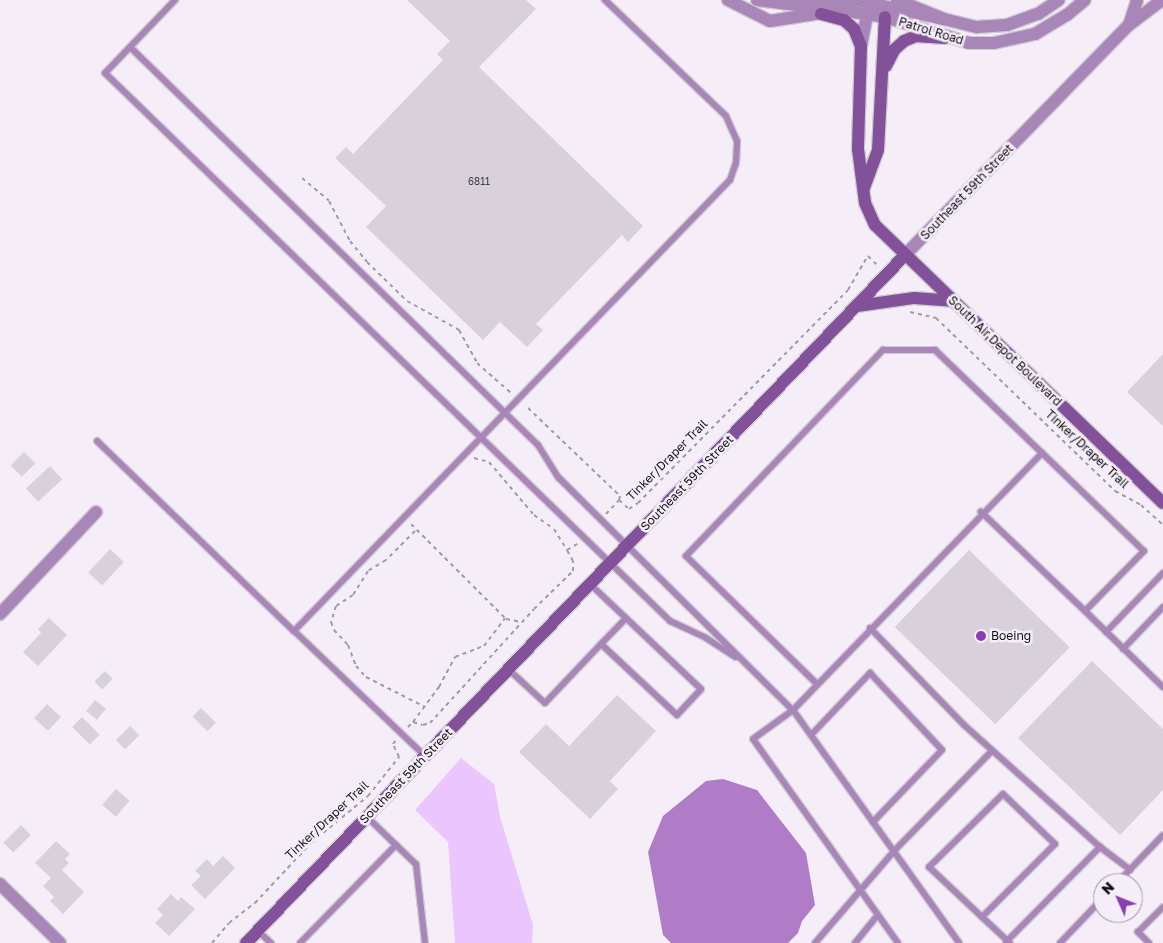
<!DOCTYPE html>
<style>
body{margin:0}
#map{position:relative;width:1163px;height:943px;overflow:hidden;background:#f5eef9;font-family:"Golos Text",sans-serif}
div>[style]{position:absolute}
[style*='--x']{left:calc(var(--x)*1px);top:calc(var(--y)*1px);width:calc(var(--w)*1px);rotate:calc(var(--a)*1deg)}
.green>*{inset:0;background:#ebc5fd}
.water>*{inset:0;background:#b07cc8}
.building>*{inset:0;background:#d8d1dc;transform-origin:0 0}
.path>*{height:2px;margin-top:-1px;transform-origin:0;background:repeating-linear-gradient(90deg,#a19ca4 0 4px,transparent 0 8px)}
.roads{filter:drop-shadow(1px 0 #d1cad4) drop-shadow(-1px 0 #d1cad4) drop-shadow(0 1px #d1cad4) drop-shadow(0 -1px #d1cad4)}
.service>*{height:6px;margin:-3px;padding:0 3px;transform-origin:3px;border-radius:3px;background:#a886b8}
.minor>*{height:12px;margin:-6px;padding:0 6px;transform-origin:6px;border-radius:6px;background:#a886b8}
.tertiary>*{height:12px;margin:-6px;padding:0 6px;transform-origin:6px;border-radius:6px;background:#a886b8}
.secondary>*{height:12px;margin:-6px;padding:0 6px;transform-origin:6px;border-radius:6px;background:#83519a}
.dots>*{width:14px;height:14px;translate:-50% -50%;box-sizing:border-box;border:2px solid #f5eef9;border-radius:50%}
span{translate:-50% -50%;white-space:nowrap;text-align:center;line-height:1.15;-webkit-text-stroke:5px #f5eef9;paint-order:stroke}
.number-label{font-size:10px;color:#444045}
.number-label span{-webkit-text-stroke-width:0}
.street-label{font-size:12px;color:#121013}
.poi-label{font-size:12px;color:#121013}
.left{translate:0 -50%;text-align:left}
.north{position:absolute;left:1093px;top:873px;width:50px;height:50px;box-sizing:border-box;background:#f5eef9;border:1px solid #9a959d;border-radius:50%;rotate:314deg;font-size:14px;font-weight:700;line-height:20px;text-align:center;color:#121013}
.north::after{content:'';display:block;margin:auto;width:18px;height:22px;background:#8d3eae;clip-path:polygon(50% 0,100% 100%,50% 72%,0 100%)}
</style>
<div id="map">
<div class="green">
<i style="clip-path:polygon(461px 758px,494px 784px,500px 817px,533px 925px,532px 943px,455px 943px,448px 842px,415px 810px)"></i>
</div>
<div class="water">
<i style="clip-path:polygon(723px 779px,757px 790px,806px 853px,815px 905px,802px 921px,798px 933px,788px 943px,671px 943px,663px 935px,648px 852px,663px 816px,706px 781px)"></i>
</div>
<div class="building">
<i style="clip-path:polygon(407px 0,526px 0,536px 9px,479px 67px,643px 226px,628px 242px,622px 235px,536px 324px,543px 330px,527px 347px,500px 322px,483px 340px,366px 227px,386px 206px,335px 158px,346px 147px,353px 154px,443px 60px,437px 54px,450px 41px)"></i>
<i style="clip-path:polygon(1163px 354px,1163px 426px,1127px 392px)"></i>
<i style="left:24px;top:452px;width:16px;height:19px;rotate:45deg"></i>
<i style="left:50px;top:466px;width:18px;height:33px;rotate:47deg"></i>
<i style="left:110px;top:549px;width:19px;height:32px;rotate:43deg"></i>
<i style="left:969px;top:550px;width:140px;height:107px;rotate:44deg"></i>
<i style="clip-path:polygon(49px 618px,67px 635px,38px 666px,23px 652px,41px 633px,38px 629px)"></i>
<i style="clip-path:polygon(1092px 661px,1163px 729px,1163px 790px,1120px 835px,1018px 738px)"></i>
<i style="left:105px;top:671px;width:11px;height:15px;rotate:45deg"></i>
<i style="clip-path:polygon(617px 695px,656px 731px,610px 781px,618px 789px,590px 819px,519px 752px,546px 724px,569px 746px)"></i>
<i style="left:95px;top:700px;width:14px;height:14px;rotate:39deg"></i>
<i style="left:47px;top:704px;width:19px;height:19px;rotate:43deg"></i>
<i style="left:201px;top:708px;width:21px;height:12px;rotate:45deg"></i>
<i style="left:82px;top:717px;width:25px;height:14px;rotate:45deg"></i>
<i style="left:130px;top:726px;width:13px;height:20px;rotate:45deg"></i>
<i style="left:116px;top:789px;width:18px;height:21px;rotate:41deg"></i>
<i style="left:21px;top:825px;width:14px;height:25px;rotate:45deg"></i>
<i style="clip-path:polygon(56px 841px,70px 854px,65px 859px,69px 863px,62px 870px,84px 892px,63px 914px,50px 901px,54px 897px,43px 886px,51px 878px,35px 863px)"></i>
<i style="clip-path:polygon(223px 856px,235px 868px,205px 899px,191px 885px,201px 876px,195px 871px,207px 859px,213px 866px)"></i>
<i style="clip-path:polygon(171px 894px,178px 901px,181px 897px,195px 909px,169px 936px,155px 923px,163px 915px,157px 909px)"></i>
</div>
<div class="path">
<i style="--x:302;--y:178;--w:35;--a:40"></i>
<i style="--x:329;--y:201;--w:45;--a:62.3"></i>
<i style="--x:350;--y:241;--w:27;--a:51"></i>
<i style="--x:367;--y:262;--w:56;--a:44.3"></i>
<i style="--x:407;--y:301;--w:60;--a:29.1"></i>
<i style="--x:459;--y:330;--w:38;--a:61"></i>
<i style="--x:477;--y:363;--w:47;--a:41.5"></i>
<i style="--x:910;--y:312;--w:27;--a:13"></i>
<i style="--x:936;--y:318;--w:249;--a:44"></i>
<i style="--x:1115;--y:491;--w:30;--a:28"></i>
<i style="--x:1141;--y:505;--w:30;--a:42"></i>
<i style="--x:528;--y:408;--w:127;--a:43.7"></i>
<i style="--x:620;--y:496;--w:4;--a:104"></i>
<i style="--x:474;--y:458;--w:16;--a:15"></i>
<i style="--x:489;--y:462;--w:70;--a:49.7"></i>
<i style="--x:534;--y:515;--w:24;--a:35"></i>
<i style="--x:554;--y:529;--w:25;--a:58"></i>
<i style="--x:606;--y:514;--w:19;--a:-47"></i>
<i style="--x:619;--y:500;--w:13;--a:42"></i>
<i style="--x:629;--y:509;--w:11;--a:-34"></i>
<i style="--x:638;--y:503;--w:299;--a:-45.4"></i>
<i style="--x:848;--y:290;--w:39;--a:-60"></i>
<i style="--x:868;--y:256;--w:14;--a:45"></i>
<i style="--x:411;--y:524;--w:134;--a:45"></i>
<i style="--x:506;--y:619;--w:16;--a:11"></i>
<i style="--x:415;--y:531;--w:41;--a:135"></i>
<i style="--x:386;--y:560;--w:21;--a:149"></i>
<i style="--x:368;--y:571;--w:28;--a:122"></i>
<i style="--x:353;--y:595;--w:20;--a:147"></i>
<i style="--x:336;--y:606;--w:17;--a:107"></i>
<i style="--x:331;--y:622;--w:9;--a:69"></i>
<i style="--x:334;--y:630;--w:21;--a:47"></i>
<i style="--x:348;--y:645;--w:22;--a:69"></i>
<i style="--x:356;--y:666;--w:15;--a:48"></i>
<i style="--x:366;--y:677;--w:66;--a:27"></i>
<i style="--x:413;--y:722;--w:44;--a:-53.4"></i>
<i style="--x:439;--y:687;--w:34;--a:-62"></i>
<i style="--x:455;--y:657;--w:31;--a:-21"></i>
<i style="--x:484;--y:646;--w:35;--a:-53"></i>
<i style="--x:408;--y:727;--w:7;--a:-45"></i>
<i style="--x:413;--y:722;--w:10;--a:17"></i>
<i style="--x:423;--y:725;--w:7;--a:-16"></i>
<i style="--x:430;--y:723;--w:154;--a:-47.6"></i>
<i style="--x:534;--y:609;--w:54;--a:-44.3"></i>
<i style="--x:573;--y:571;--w:10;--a:-90"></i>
<i style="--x:573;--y:561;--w:13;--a:-119"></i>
<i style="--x:567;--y:550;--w:12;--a:-31"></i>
<i style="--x:212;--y:943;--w:26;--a:-50"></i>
<i style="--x:229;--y:923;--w:33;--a:-38"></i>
<i style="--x:255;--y:903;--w:82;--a:-47"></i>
<i style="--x:311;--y:843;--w:74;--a:-39.5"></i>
<i style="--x:368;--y:796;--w:50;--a:-51.5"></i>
<i style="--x:399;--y:757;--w:14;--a:-115"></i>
<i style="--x:393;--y:744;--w:5;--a:-53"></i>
</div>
<div class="roads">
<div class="service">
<i style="--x:175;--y:0;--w:101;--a:133.8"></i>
<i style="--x:105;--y:73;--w:787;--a:44.12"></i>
<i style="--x:670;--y:621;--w:40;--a:25"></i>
<i style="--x:706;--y:638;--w:35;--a:33"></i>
<i style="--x:130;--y:47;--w:570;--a:44.29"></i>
<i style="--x:538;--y:445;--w:39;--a:58"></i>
<i style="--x:559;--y:478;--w:330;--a:44.8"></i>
<i style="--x:793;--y:710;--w:286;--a:54.5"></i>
<i style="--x:97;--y:441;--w:274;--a:44"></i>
<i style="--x:1085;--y:611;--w:109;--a:44.3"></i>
<i style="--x:870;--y:628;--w:135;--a:45.9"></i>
<i style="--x:964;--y:725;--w:183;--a:41.9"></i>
<i style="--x:1100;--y:847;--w:38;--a:37"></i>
<i style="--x:1106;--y:632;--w:82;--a:-46"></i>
<i style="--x:601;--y:644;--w:36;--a:-46"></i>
<i style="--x:1123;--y:649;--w:58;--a:-46.4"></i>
<i style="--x:508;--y:669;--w:50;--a:42.6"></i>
<i style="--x:545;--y:703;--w:81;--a:-46.5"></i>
<i style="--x:601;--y:644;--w:104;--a:43.1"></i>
<i style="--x:677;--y:715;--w:35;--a:-47"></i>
<i style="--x:701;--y:689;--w:153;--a:-136.6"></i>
<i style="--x:817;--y:684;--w:183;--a:-135.7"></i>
<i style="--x:686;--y:556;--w:285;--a:-46.3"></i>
<i style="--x:883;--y:350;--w:52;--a:0"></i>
<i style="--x:935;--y:350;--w:290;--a:43.9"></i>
<i style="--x:1144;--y:551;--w:84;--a:134.5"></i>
<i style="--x:1085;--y:611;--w:144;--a:-136.4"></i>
<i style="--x:811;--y:735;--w:86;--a:-46.4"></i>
<i style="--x:870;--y:673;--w:105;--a:46.9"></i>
<i style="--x:942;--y:750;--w:100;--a:133.8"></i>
<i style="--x:425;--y:756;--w:181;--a:-136.3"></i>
<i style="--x:294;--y:631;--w:627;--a:-45.97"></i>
<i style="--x:730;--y:180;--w:18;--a:-71"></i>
<i style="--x:736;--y:163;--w:22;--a:-87"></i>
<i style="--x:737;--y:141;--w:27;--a:-114"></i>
<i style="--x:726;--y:116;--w:168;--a:-136.2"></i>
<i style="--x:396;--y:845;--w:28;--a:44"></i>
<i style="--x:416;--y:864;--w:80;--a:83.5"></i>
<i style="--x:1117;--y:883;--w:66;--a:-46.2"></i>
<i style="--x:982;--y:917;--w:103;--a:-45"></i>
<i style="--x:1055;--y:844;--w:72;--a:-136.1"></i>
<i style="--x:1003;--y:794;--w:104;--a:135.4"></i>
<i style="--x:929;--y:867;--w:73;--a:43.3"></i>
<i style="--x:982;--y:917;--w:38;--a:43"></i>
<i style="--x:258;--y:931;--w:18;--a:43"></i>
<i style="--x:1006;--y:942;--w:134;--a:-45.3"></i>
<i style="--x:300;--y:943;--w:137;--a:-45.6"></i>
<i style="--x:396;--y:845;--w:40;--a:-136"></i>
<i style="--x:815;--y:943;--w:121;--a:-49.3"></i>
<i style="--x:894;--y:851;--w:140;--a:-45.6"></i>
<i style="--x:855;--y:943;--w:36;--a:-51"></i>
<i style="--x:898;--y:943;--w:250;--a:-125.4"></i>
<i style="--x:753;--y:739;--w:49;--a:-35.9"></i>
<i style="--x:793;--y:710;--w:358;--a:-45.9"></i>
<i style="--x:1060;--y:943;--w:62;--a:-46.3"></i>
<i style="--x:1149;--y:943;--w:16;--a:-135"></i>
<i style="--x:1138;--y:932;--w:35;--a:-45"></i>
</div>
<div class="minor">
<i style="--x:1129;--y:25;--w:26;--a:-72"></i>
<i style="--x:905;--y:255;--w:321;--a:-45.8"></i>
<i style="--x:1129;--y:25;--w:41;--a:-37.1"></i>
<i style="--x:0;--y:614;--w:140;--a:-46.7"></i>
<i style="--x:0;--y:884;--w:84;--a:44.5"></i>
</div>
<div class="tertiary">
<i style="--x:728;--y:0;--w:47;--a:26.6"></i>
<i style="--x:770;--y:21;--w:71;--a:-8.9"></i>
<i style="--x:840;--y:10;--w:46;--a:8.8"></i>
<i style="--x:885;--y:17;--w:88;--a:17.2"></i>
<i style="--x:969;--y:43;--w:25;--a:0"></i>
<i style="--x:994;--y:43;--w:42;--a:-12.4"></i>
<i style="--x:1035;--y:34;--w:37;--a:-31"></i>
<i style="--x:1067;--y:15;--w:23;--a:-40"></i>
<i style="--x:757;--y:0;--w:48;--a:7.1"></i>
<i style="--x:805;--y:6;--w:51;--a:-6.7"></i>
<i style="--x:856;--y:0;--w:90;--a:12.2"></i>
<i style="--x:897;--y:0;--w:51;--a:22"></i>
<i style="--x:944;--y:19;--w:34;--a:14"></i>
<i style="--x:977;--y:27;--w:30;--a:-4"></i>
<i style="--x:1007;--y:25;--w:33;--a:-20"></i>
<i style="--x:1038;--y:14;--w:25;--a:-34"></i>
<i style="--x:861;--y:46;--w:33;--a:-79"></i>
<i style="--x:867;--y:14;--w:8;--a:-50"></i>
</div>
<div class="secondary">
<i style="--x:821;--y:14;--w:24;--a:15"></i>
<i style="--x:844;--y:20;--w:13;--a:42"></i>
<i style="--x:854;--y:29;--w:18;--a:68"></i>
<i style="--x:861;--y:46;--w:103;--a:91.7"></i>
<i style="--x:858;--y:149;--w:54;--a:82.6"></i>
<i style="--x:865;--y:203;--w:24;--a:66"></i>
<i style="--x:875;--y:225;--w:400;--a:44"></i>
<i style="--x:886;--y:66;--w:18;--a:-63"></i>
<i style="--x:894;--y:50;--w:13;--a:-42"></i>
<i style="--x:904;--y:41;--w:13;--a:-23"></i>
<i style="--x:916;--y:36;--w:29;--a:4"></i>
<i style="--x:864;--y:188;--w:40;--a:-69.8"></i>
<i style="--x:878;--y:150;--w:133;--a:-87"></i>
<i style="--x:857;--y:306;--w:58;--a:-8"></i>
<i style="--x:914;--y:298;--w:39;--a:4"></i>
<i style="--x:246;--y:943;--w:953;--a:-46.23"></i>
</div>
</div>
<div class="dots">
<i style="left:981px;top:636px;background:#8d3eae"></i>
</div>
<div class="number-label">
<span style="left:479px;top:182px">6811</span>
</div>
<div class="street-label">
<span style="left:931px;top:31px;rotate:17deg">Patrol Road</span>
<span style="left:967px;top:192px;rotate:-46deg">Southeast 59th Street</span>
<span style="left:1005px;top:351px;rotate:44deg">South Air Depot Boulevard</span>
<span style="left:1087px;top:449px;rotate:43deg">Tinker/Draper Trail</span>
<span style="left:667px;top:460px;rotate:-45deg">Tinker/Draper Trail</span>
<span style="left:687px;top:483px;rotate:-46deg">Southeast 59th Street</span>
<span style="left:406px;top:776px;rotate:-46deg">Southeast 59th Street</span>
<span style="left:327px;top:820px;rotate:-43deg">Tinker/Draper Trail</span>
</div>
<div class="poi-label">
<span class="left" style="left:991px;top:636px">Boeing</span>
</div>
<div class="north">N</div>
</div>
